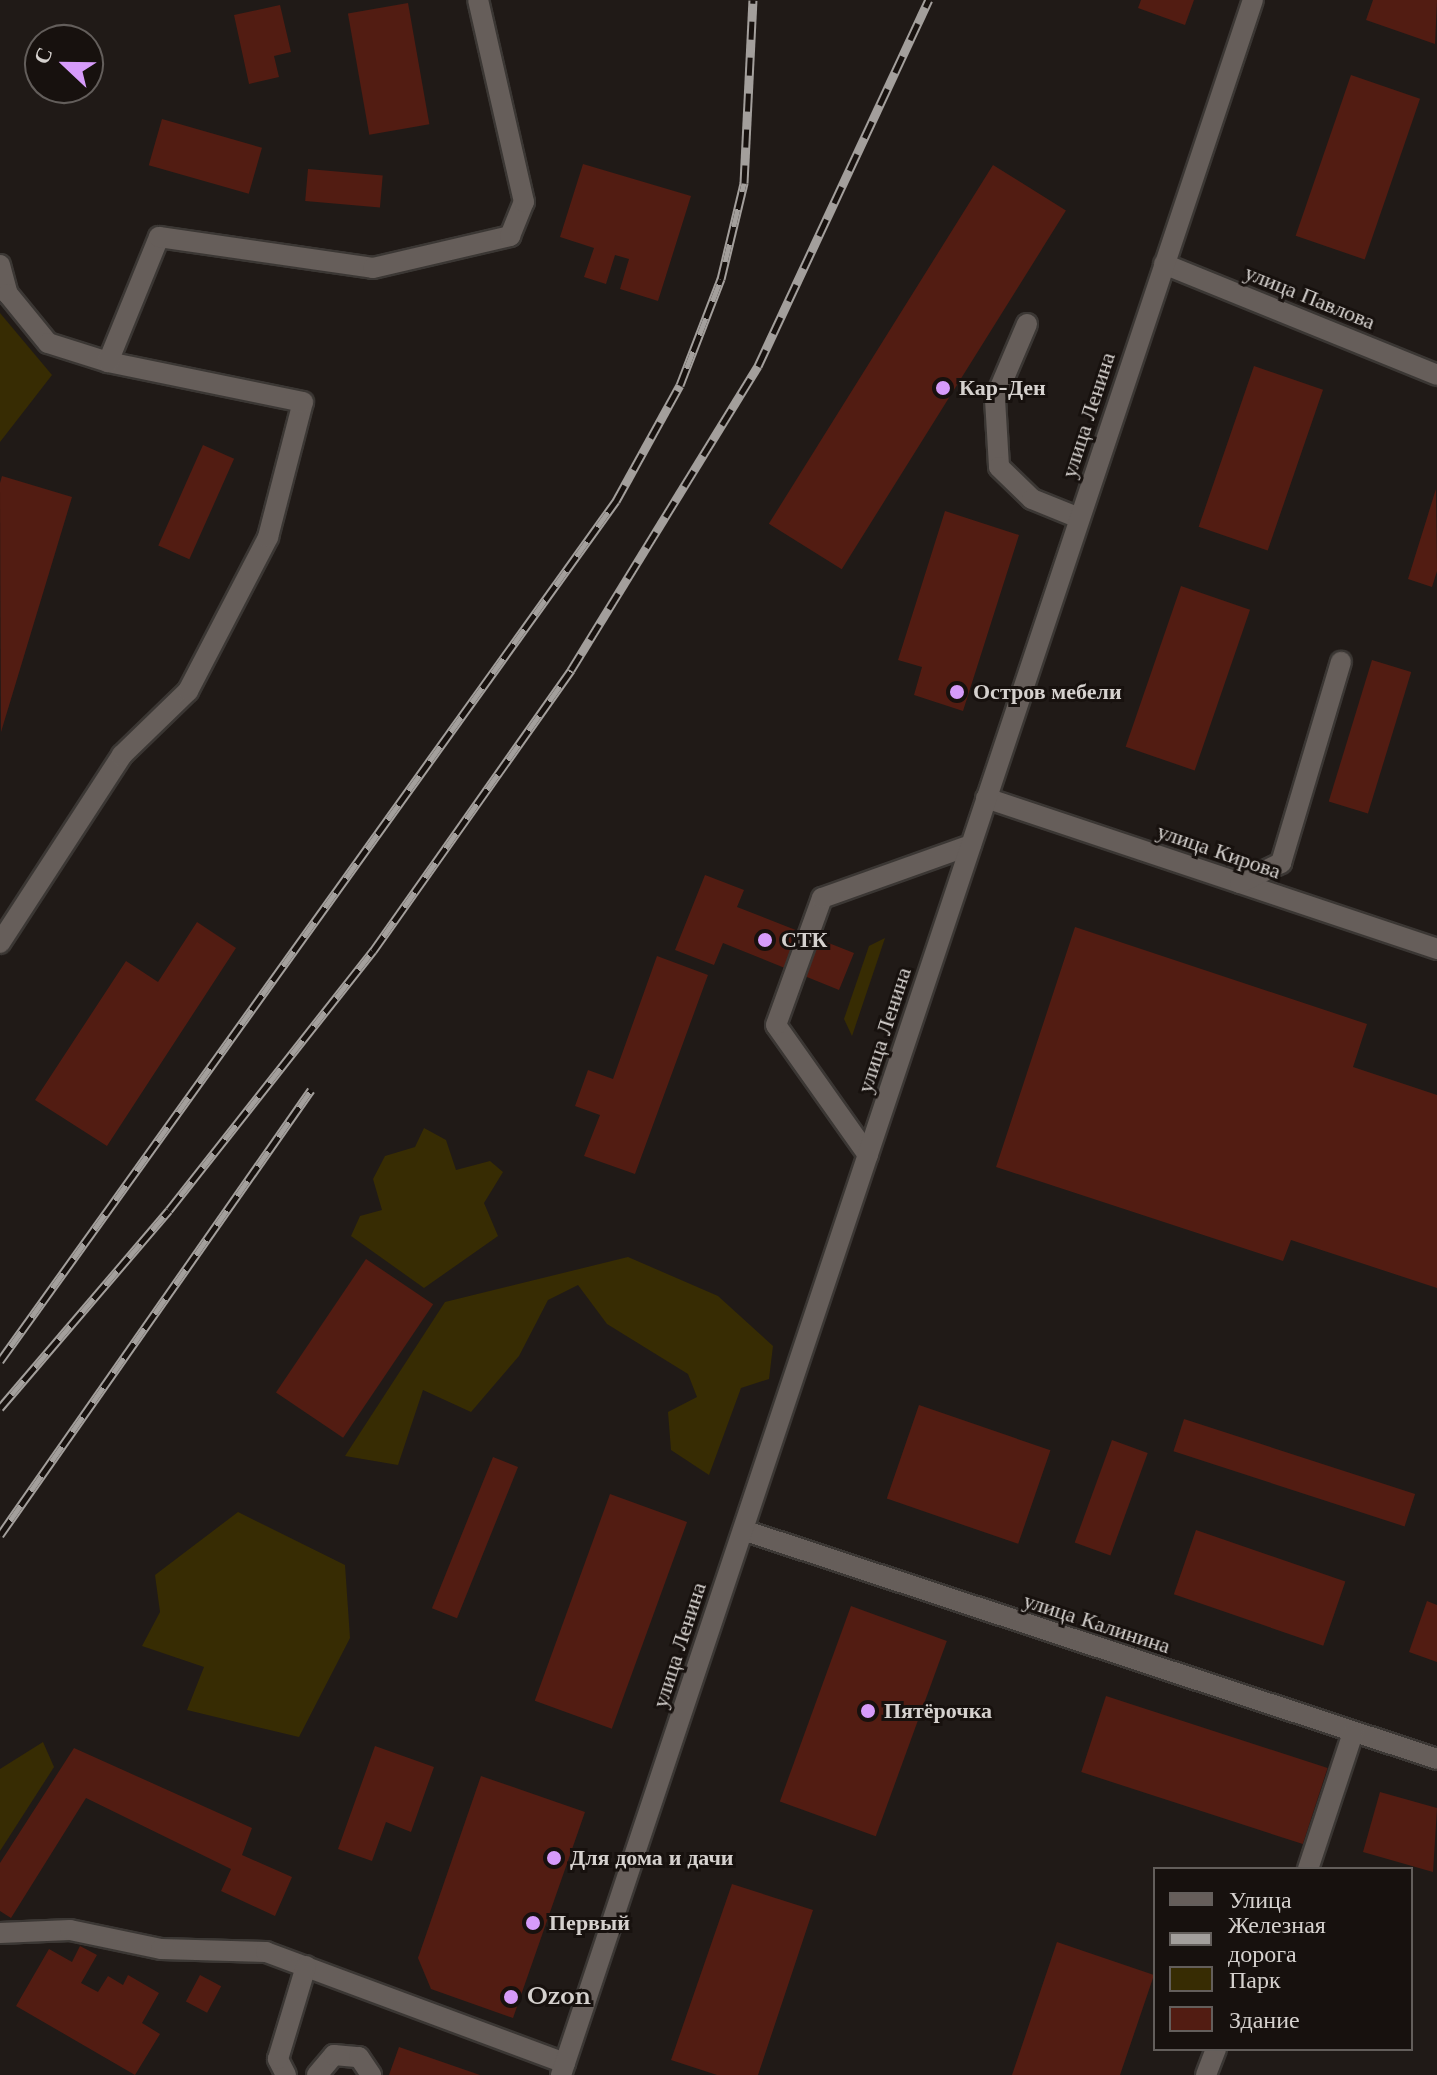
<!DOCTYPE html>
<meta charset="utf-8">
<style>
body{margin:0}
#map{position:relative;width:1437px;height:2075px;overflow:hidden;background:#201a17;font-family:"Libre Baskerville",serif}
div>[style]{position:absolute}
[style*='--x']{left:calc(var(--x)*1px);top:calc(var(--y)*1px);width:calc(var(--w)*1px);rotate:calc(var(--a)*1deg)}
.green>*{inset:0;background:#372c03}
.building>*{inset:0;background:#521c12;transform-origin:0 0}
.roads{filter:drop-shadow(2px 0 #3b3734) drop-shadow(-2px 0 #3b3734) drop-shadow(0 2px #3b3734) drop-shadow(0 -2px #3b3734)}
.minor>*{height:20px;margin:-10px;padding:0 10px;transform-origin:10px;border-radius:10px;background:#665e5a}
.rail>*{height:9px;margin-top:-4.5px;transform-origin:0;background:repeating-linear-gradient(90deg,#17110e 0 18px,#a39f9c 0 36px);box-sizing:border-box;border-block:2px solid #a39f9c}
.dots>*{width:22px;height:22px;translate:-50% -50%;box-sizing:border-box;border:4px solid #17110e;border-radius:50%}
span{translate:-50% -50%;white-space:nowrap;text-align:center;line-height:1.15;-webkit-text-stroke:6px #17110e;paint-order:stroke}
.street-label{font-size:22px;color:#d5d1ce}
.poi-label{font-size:22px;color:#d5d1ce;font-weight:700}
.left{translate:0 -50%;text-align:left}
.legend{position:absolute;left:1153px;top:1867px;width:260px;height:184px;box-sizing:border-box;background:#17110e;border:2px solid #635e5b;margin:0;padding:10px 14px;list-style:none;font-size:24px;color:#d5d1ce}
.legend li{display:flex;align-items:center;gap:16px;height:40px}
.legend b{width:40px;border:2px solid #635e5b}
.north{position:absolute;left:24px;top:24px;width:80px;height:80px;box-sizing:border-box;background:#17110e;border:2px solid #635e5b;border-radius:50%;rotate:292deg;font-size:22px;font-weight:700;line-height:32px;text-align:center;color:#d5d1ce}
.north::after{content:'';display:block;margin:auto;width:28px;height:36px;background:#d69bfa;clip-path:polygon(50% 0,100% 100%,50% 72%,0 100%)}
</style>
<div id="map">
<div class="green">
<i style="clip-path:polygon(0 313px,52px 375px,0 442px)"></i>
<i style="clip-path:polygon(885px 938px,852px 1036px,844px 1019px,869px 946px)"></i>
<i style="clip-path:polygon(424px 1128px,446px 1140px,456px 1170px,490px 1161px,503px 1172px,484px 1203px,498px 1236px,424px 1288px,351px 1236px,360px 1216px,382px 1210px,373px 1179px,385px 1156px,415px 1147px)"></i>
<i style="clip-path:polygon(628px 1257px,718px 1296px,773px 1346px,769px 1379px,741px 1388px,709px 1475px,671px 1450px,668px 1412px,697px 1397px,688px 1374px,607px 1324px,578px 1285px,548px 1300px,519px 1356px,471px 1412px,423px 1390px,398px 1465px,345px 1456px,445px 1302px)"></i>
<i style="clip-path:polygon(238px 1512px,345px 1565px,350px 1638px,299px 1737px,187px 1710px,204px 1667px,142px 1646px,160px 1612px,155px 1575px)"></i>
<i style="clip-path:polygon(43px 1742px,54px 1767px,0 1851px,0 1769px)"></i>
</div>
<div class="building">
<i style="clip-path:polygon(1141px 0,1194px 0,1185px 25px,1138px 8px)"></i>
<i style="clip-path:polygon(1373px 0,1437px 0,1435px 44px,1366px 20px)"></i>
<i style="left:408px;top:3px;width:123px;height:61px;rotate:80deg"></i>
<i style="clip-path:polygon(280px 5px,291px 52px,274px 56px,279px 77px,249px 84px,234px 15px)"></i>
<i style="left:1351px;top:75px;width:73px;height:170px;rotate:19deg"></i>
<i style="left:162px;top:119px;width:104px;height:48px;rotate:16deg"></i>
<i style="clip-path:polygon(583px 164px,691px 196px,658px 301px,620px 289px,629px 259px,615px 255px,606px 284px,584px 277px,594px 248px,560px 237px)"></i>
<i style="left:993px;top:165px;width:86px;height:423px;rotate:32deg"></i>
<i style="left:308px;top:169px;width:75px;height:32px;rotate:5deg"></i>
<i style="left:1254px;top:366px;width:73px;height:170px;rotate:19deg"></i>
<i style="left:203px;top:445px;width:34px;height:110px;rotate:24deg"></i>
<i style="clip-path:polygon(2px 476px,72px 497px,1px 732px,0 483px)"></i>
<i style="clip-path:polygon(1436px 489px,1437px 571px,1432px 587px,1408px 579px)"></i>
<i style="clip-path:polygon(945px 511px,1019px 535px,963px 711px,914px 695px,922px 667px,898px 660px)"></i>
<i style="left:1181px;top:586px;width:73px;height:170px;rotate:19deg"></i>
<i style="left:1372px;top:660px;width:41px;height:148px;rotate:17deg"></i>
<i style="clip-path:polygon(705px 875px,744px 890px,737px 907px,854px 953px,839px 990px,723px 943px,714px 965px,675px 950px)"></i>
<i style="clip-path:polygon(197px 922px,236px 948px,107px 1146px,35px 1100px,126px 961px,158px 982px)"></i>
<i style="clip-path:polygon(1075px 927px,1367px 1024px,1353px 1067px,1437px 1095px,1437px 1288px,1291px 1240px,1283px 1261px,996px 1167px)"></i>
<i style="clip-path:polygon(657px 956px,708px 975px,635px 1174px,584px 1156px,600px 1115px,575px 1106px,588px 1070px,613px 1079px)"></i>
<i style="left:366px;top:1259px;width:81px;height:161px;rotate:34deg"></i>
<i style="left:919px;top:1405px;width:139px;height:99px;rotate:19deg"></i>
<i style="left:1184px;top:1419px;width:243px;height:34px;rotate:18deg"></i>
<i style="left:1112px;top:1440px;width:38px;height:109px;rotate:20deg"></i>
<i style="left:493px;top:1457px;width:27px;height:163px;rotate:22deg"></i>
<i style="left:610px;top:1494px;width:82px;height:220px;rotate:20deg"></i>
<i style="left:1196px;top:1530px;width:158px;height:68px;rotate:19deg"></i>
<i style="clip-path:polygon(1427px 1601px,1437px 1605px,1437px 1662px,1409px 1652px)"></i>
<i style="left:851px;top:1606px;width:102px;height:208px;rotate:20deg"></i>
<i style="left:1106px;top:1696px;width:233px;height:80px;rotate:18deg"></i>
<i style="clip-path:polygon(375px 1746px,434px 1767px,411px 1832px,386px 1822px,372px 1861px,338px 1849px)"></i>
<i style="clip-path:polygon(74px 1748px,252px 1828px,242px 1855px,292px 1877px,275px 1916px,221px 1891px,231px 1869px,86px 1798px,11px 1918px,0 1911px,0 1863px)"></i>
<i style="clip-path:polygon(481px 1776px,585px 1812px,513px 2018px,431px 1989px,418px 1958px)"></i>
<i style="clip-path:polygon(1380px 1792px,1437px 1808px,1433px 1872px,1363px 1852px)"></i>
<i style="clip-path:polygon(732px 1884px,813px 1910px,758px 2075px,717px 2075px,671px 2060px)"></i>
<i style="clip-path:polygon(1057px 1942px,1154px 1975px,1120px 2075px,1012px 2075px)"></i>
<i style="clip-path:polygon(80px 1946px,97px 1955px,81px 1983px,98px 1992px,108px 1976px,123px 1985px,128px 1975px,159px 1993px,142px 2023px,160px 2034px,135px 2075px,16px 2006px,49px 1949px,72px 1962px)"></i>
<i style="left:200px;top:1975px;width:24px;height:30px;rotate:28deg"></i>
<i style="clip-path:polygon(399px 2047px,480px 2075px,389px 2075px)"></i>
</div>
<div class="roads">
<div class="minor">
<i style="--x:1164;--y:264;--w:295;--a:22.1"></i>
<i style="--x:0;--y:265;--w:30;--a:75"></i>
<i style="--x:8;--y:294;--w:63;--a:50.8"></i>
<i style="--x:48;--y:343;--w:63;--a:17.6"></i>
<i style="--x:1027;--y:324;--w:82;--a:113.1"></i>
<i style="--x:995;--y:399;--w:68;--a:86.6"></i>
<i style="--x:999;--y:467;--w:46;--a:44.1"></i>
<i style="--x:1032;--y:499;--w:51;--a:22"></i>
<i style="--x:986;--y:798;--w:476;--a:18.5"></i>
<i style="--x:1240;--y:883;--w:46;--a:-26"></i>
<i style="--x:1281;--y:863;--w:210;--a:-73.4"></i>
<i style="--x:0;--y:943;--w:224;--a:-57"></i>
<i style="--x:122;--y:755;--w:92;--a:-44.1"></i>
<i style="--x:188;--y:691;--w:174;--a:-62.5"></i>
<i style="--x:268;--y:537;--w:139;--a:-75.5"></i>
<i style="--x:303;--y:402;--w:199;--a:-168.4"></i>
<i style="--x:108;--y:362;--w:135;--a:-67.8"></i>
<i style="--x:159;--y:237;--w:216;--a:8.2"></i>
<i style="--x:373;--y:268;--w:141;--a:-13.1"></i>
<i style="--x:510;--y:236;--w:37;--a:-68"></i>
<i style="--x:524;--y:202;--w:207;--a:-102.8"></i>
<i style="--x:868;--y:1155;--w:159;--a:-125.3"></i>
<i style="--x:776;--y:1025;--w:135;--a:-70.1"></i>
<i style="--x:822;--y:898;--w:158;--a:-19.6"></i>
<i style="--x:743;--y:1530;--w:731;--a:18.26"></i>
<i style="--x:1308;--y:1869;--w:143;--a:-71.7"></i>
<i style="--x:0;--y:1933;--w:70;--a:-2.5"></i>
<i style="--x:70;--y:1930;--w:93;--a:11.8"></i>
<i style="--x:161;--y:1949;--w:105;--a:1.6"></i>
<i style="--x:266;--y:1952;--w:319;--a:20.4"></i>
<i style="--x:286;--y:2075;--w:18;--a:-117"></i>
<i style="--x:278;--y:2059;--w:97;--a:-73.2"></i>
<i style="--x:317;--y:2075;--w:26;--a:-50"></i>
<i style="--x:334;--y:2055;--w:25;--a:5"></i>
<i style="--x:359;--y:2057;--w:22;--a:56"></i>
<i style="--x:561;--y:2075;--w:2187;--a:-71.56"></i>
<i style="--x:1206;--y:2075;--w:28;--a:-69"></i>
</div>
</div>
<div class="rail">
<i style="--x:0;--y:1361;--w:1058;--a:-54.39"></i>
<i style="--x:616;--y:501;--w:132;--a:-61.1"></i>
<i style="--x:680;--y:385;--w:114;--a:-68.9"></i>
<i style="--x:721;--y:279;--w:99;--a:-76.5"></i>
<i style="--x:744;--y:183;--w:183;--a:-87.2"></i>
<i style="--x:0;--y:1408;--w:260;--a:-49.5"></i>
<i style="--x:169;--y:1210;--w:330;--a:-51.8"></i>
<i style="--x:373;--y:951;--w:344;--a:-54.8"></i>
<i style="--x:571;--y:670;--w:357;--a:-58.4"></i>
<i style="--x:758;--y:366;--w:404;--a:-65"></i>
<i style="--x:0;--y:1535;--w:543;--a:-55.05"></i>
</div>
<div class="dots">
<i style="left:943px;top:388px;background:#d69bfa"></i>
<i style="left:957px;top:692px;background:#d69bfa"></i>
<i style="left:765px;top:940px;background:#d69bfa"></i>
<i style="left:868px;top:1711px;background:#d69bfa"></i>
<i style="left:554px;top:1858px;background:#d69bfa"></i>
<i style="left:533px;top:1923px;background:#d69bfa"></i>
<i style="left:511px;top:1997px;background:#d69bfa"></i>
</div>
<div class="street-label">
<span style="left:1310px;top:297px;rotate:22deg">улица Павлова</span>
<span style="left:1088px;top:415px;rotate:-72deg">улица Ленина</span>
<span style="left:1219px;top:851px;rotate:19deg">улица Кирова</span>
<span style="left:884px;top:1030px;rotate:-72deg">улица Ленина</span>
<span style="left:1097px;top:1623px;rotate:18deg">улица Калинина</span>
<span style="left:679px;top:1645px;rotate:-72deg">улица Ленина</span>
</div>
<div class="poi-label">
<span class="left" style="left:959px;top:388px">Кар-Ден</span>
<span class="left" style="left:973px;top:692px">Остров мебели</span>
<span class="left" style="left:781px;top:940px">СТК</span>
<span class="left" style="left:884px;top:1711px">Пятёрочка</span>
<span class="left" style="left:570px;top:1858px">Для дома и дачи</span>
<span class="left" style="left:549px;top:1923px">Первый</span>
<span class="left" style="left:527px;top:1997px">Ozon</span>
</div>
<ul class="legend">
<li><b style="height:10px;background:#665e5a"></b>Улица</li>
<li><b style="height:10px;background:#a39f9c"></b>Железная дорога</li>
<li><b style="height:22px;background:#372c03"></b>Парк</li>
<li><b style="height:22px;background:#521c12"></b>Здание</li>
</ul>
<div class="north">С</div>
</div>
